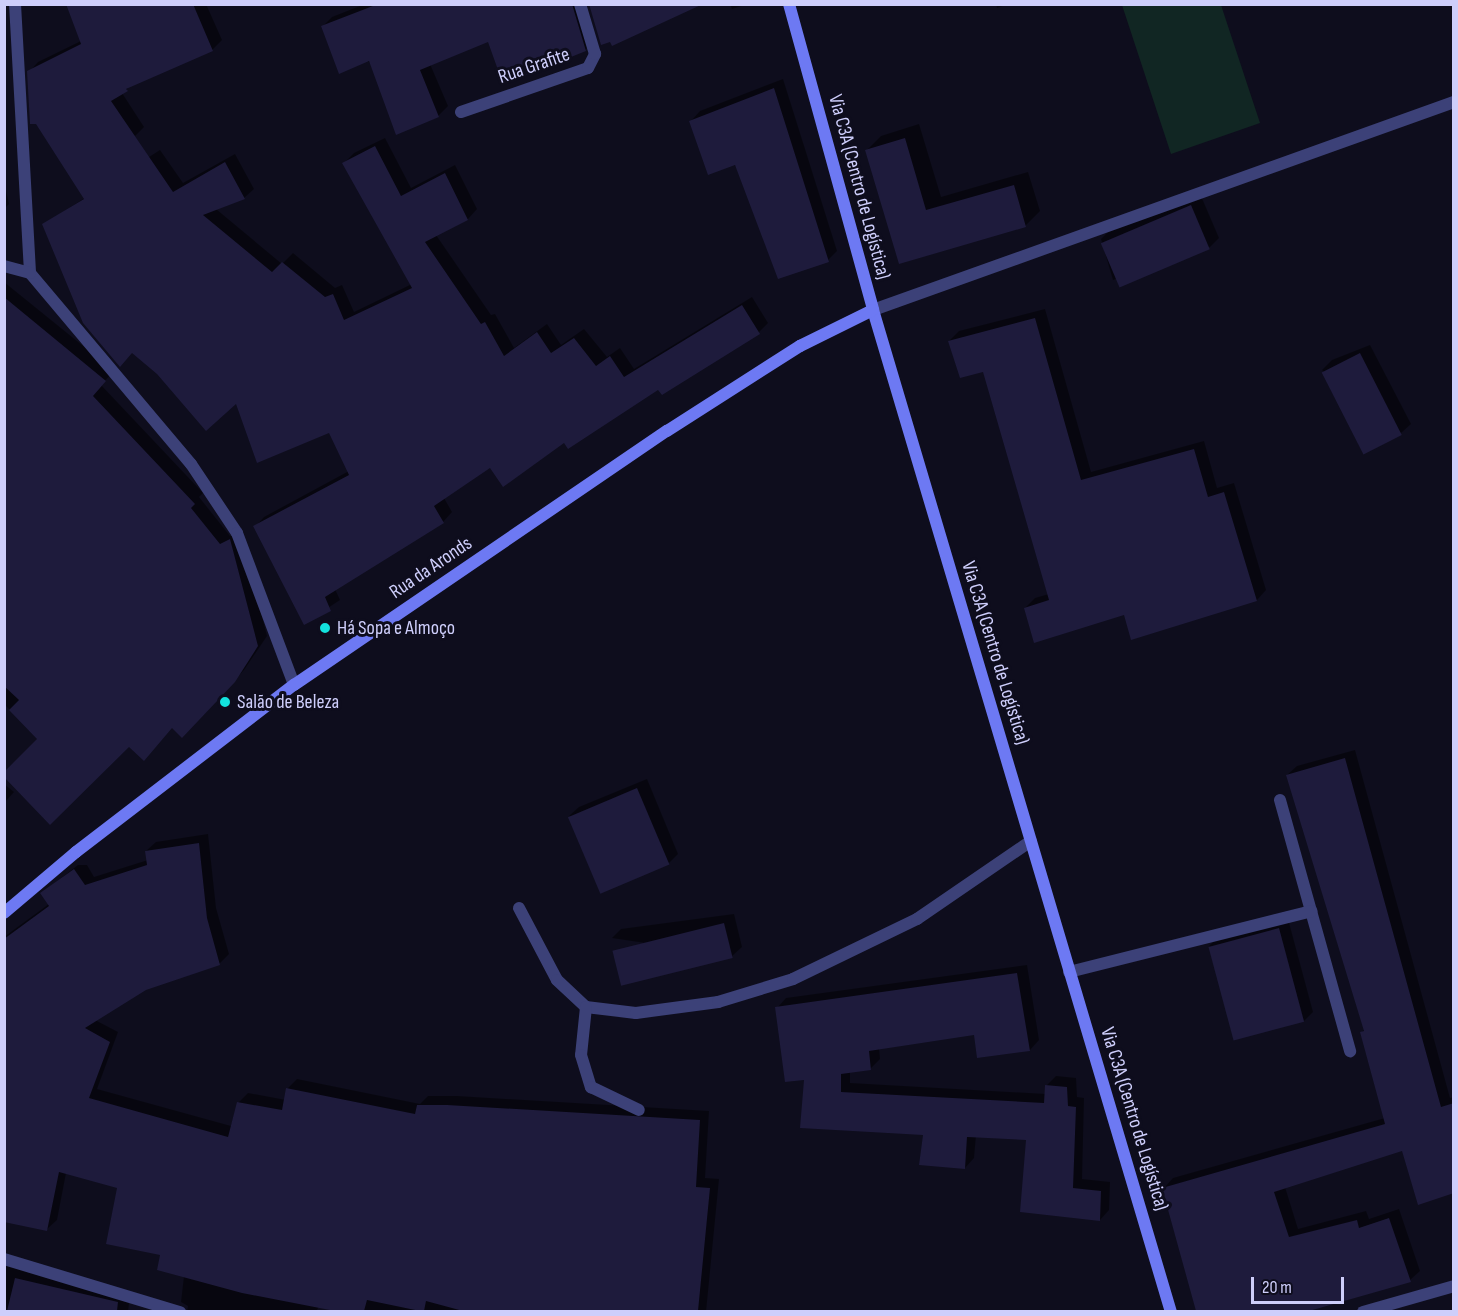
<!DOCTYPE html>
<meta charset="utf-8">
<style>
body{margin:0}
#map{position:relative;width:1458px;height:1316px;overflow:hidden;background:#0e0d1d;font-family:"Sofia Sans Condensed",sans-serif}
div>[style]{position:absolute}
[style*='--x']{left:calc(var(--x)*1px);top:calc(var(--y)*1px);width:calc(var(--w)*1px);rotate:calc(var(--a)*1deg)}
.green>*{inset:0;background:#112623}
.shadow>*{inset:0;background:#0007}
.building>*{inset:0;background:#1e1b3c;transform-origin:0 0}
.lane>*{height:12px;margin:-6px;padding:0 6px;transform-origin:6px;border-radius:6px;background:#3c4178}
.street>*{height:12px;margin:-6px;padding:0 6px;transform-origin:6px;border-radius:6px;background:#3c4178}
.secondary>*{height:12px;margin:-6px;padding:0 6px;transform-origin:6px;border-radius:6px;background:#6d79f3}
.dots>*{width:16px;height:16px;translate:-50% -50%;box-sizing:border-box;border:3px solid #0e0d1d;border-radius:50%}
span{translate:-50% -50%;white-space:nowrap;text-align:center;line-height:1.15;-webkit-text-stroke:6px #0e0d1d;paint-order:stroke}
.street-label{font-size:20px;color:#cecefb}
.poi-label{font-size:20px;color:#cecefb}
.left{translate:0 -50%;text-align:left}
.frame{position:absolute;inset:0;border:6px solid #cecefb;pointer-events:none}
.scale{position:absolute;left:1251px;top:1277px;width:93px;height:27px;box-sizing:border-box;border:3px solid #cecefb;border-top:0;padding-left:8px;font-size:18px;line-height:21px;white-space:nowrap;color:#cecefb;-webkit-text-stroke:4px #0e0d1d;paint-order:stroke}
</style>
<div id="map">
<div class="green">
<i style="clip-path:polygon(1122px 5px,1221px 5px,1260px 123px,1171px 154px)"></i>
</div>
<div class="shadow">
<i style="clip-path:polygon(68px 4px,206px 4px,222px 40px,212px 50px,133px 84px,122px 93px,144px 127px,135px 136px,29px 72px,38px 62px,81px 41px)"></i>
<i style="clip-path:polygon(365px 4px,584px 4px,594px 40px,585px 50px,488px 40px,430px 64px,448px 106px,438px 116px,323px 26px,332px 17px)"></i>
<i style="clip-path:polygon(730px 4px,748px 4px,732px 9px)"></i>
<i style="clip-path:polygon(996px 4px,1008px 4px,997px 8px)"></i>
<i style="clip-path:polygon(783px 79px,837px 251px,828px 260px,691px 121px,700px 111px)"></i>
<i style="clip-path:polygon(919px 124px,941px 197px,1028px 172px,1040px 211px,1025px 226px,900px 262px,867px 150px,881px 136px)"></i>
<i style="clip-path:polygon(385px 138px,411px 188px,455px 165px,477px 209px,468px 219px,436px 235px,491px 315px,495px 314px,514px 348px,547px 324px,561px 345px,584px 329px,607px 357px,620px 348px,634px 369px,752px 297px,768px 323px,759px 332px,565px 441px,491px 466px,444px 498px,452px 512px,443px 522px,335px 589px,340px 600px,305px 623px,255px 527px,264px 517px,349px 471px,330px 431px,237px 402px,44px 224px,160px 150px,183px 183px,235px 154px,254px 189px,244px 198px,216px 209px,282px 264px,293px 253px,335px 288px,342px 285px,354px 312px,412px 284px,344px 163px,354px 153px)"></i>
<i style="clip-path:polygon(4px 182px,9px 204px,4px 209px)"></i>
<i style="clip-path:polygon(1201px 196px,1219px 238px,1210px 247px,1113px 280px,1101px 239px,1110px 230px)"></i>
<i style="clip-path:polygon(4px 282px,114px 371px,101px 385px,203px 493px,199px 497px,230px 536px,240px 530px,267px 636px,244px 670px,192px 727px,173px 727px,128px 745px,39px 739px,4px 704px)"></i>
<i style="clip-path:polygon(1045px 309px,1091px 472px,1204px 441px,1217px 488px,1234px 483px,1266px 590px,1257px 600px,1132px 638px,1126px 614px,1025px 608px,1035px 598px,1049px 594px,984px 370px,949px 341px,959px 331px)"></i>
<i style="clip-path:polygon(1370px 345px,1411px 424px,1401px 433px,1322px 370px,1332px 360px)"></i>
<i style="clip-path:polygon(1355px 750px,1450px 1098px,1454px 1097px,1454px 1192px,1403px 1149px,1285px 1187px,1298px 1229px,1366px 1211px,1369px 1219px,1399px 1209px,1420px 1271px,1410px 1280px,1302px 1312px,1198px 1312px,1164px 1188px,1173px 1178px,1385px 1118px,1361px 1033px,1365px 1029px,1287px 775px,1297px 766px)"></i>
<i style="clip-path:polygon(647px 779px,678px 854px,669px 863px,569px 816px,579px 807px)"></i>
<i style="clip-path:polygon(4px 784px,14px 792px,4px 803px)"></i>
<i style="clip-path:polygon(208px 834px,216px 908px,229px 954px,220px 963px,146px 988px,95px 1020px,118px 1032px,97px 1089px,231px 1126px,238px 1103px,248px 1093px,286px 1100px,288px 1088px,297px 1079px,420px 1104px,428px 1096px,457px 1096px,709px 1111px,705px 1178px,719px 1179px,706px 1312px,341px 1312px,319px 1306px,316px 1312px,187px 1312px,188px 1306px,181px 1302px,184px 1276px,118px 1187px,66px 1173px,57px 1220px,47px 1229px,4px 1221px,4px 937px,49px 904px,42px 893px,78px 865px,87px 865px,94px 877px,148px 860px,146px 851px,156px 842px)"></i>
<i style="clip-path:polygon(734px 914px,742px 947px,732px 956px,612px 938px,621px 929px)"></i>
<i style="clip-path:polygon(1288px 919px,1313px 1012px,1304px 1021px,1209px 946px,1219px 936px)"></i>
<i style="clip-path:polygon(1027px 965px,1039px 1040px,1030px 1050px,975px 1033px,879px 1048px,880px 1059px,870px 1069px,850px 1071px,850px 1083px,1046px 1094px,1046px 1086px,1056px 1076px,1076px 1078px,1077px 1097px,1084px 1098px,1082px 1179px,1110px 1182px,1109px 1210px,1100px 1220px,1028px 1138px,976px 1135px,974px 1158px,965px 1168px,924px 1133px,805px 1078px,777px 1008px,786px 998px)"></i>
<i style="clip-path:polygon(4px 1260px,130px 1294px,128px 1312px,4px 1312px)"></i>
</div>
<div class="building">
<i style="clip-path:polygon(66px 4px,193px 4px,213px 51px,126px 89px,128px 91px,111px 101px,173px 192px,225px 162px,245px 199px,203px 215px,272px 272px,282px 262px,325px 297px,333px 294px,344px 320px,412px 288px,342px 163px,375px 146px,401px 196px,445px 173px,468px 220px,425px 242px,481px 324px,485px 322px,504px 356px,537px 332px,551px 353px,574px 338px,596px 366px,610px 356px,624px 377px,742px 305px,760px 334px,662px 395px,658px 390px,568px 449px,564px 443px,503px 487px,490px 468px,434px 506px,444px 523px,325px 597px,331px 611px,304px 625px,253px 526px,349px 475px,329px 433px,257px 463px,236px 404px,206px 431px,157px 374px,132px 353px,120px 367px,83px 323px,42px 224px,84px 199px,36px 124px,30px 124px,27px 71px,81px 44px)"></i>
<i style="clip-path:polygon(378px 4px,572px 4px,586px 51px,503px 84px,488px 42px,420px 70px,439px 117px,396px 135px,369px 61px,339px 74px,321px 26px)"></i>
<i style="clip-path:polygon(589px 4px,703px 4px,612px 46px,610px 42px,601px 45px)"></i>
<i style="clip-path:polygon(774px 88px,829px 262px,778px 279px,735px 165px,708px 175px,689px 121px)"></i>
<i style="clip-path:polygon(905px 138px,926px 210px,1014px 185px,1026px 227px,899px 264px,865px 150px)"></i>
<i style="left:1191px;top:205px;width:48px;height:98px;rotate:67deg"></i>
<i style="clip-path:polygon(4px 297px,106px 381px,93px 396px,195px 504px,191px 508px,220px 544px,230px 539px,258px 646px,235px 682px,182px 738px,172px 728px,144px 761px,129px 747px,50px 825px,4px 777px,4px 772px,37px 739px,9px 710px,19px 700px,4px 686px)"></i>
<i style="clip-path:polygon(1035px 318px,1081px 480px,1194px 449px,1208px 497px,1224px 492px,1257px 601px,1131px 640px,1124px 615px,1034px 643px,1024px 608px,1049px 600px,983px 372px,960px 378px,948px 341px)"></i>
<i style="left:1360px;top:353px;width:92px;height:43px;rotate:63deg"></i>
<i style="clip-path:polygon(1345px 758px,1441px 1107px,1454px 1103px,1454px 1193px,1418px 1205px,1402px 1151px,1274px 1192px,1289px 1237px,1357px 1220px,1359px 1228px,1389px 1218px,1411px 1282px,1309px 1311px,1196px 1311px,1162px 1188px,1385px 1124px,1360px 1032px,1364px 1031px,1286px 775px)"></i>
<i style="left:637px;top:788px;width:83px;height:75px;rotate:67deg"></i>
<i style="clip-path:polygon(199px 843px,207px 918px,220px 965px,146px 990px,85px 1028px,110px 1042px,89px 1098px,228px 1137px,237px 1102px,282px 1110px,286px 1088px,415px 1114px,417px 1105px,447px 1105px,700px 1120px,696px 1187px,710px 1188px,698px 1311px,463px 1311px,426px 1301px,424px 1311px,420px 1311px,367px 1300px,364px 1311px,335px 1311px,242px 1293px,157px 1270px,160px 1255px,106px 1244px,117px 1188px,59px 1172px,47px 1231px,4px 1222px,4px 939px,49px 906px,40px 893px,74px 869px,85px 885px,147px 865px,145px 851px)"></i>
<i style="left:724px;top:923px;width:36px;height:115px;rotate:76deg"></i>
<i style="left:1279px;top:928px;width:97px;height:73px;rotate:75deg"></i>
<i style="clip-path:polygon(1017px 973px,1030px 1051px,977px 1058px,974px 1035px,869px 1051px,871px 1070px,841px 1074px,841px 1092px,1044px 1103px,1045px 1085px,1067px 1087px,1068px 1106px,1076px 1107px,1073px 1188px,1101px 1191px,1100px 1221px,1020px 1212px,1026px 1140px,967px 1137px,965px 1169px,919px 1165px,923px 1135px,800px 1128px,804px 1080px,785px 1082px,775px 1007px)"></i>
<i style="clip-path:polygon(15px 1278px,118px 1302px,117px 1311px,7px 1311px)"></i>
</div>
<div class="lane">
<i style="--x:1280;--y:800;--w:261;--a:74.4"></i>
<i style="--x:519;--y:908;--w:81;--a:62.2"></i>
<i style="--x:557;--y:980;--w:40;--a:43"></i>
<i style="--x:586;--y:1007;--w:50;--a:6.8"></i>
<i style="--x:636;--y:1013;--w:83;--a:-7.6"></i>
<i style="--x:718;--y:1002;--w:78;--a:-17"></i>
<i style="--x:793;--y:979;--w:138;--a:-25.8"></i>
<i style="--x:917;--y:919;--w:138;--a:-34.4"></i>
<i style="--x:1069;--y:972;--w:250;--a:-14.1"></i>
<i style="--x:586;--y:1007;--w:48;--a:95.9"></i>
<i style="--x:581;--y:1055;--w:34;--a:73"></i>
<i style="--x:591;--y:1087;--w:53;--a:25.6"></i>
<i style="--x:1363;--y:1312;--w:95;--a:-15.9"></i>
</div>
<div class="street">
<i style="--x:15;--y:4;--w:269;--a:86.8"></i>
<i style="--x:30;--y:273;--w:250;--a:49.9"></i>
<i style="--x:191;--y:464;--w:83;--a:56.3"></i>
<i style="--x:237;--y:533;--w:162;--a:69.4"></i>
<i style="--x:461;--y:112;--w:134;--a:-19.1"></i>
<i style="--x:588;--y:68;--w:16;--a:-63"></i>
<i style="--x:595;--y:54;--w:52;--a:-106.7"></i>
<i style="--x:4;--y:266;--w:27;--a:15"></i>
<i style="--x:873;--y:310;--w:617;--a:-19.7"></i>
<i style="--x:4;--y:1259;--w:184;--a:16.8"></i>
</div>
<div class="secondary">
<i style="--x:789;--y:4;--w:317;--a:74.6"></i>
<i style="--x:873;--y:310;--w:1045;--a:73.44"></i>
<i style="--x:4;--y:913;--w:94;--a:-40.3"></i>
<i style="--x:76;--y:852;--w:275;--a:-37.5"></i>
<i style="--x:294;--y:685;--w:451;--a:-34.3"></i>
<i style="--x:667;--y:431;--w:158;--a:-32.6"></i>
<i style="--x:800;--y:346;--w:81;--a:-26.3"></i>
</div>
<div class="dots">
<i style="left:325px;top:628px;background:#13e2de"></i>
<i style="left:225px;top:702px;background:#13e2de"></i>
</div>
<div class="street-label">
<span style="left:534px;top:66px;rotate:-19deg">Rua Grafite</span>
<span style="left:859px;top:187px;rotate:75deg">Via C3A (Centro de Logística)</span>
<span style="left:431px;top:568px;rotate:-34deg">Rua da Aronds</span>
<span style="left:995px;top:653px;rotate:73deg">Via C3A (Centro de Logística)</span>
<span style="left:1134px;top:1119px;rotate:73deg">Via C3A (Centro de Logística)</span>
</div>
<div class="poi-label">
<span class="left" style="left:337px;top:628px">Há Sopa e Almoço</span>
<span class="left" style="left:237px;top:702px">Salão de Beleza</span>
</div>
<div class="frame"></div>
<div class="scale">20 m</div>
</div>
